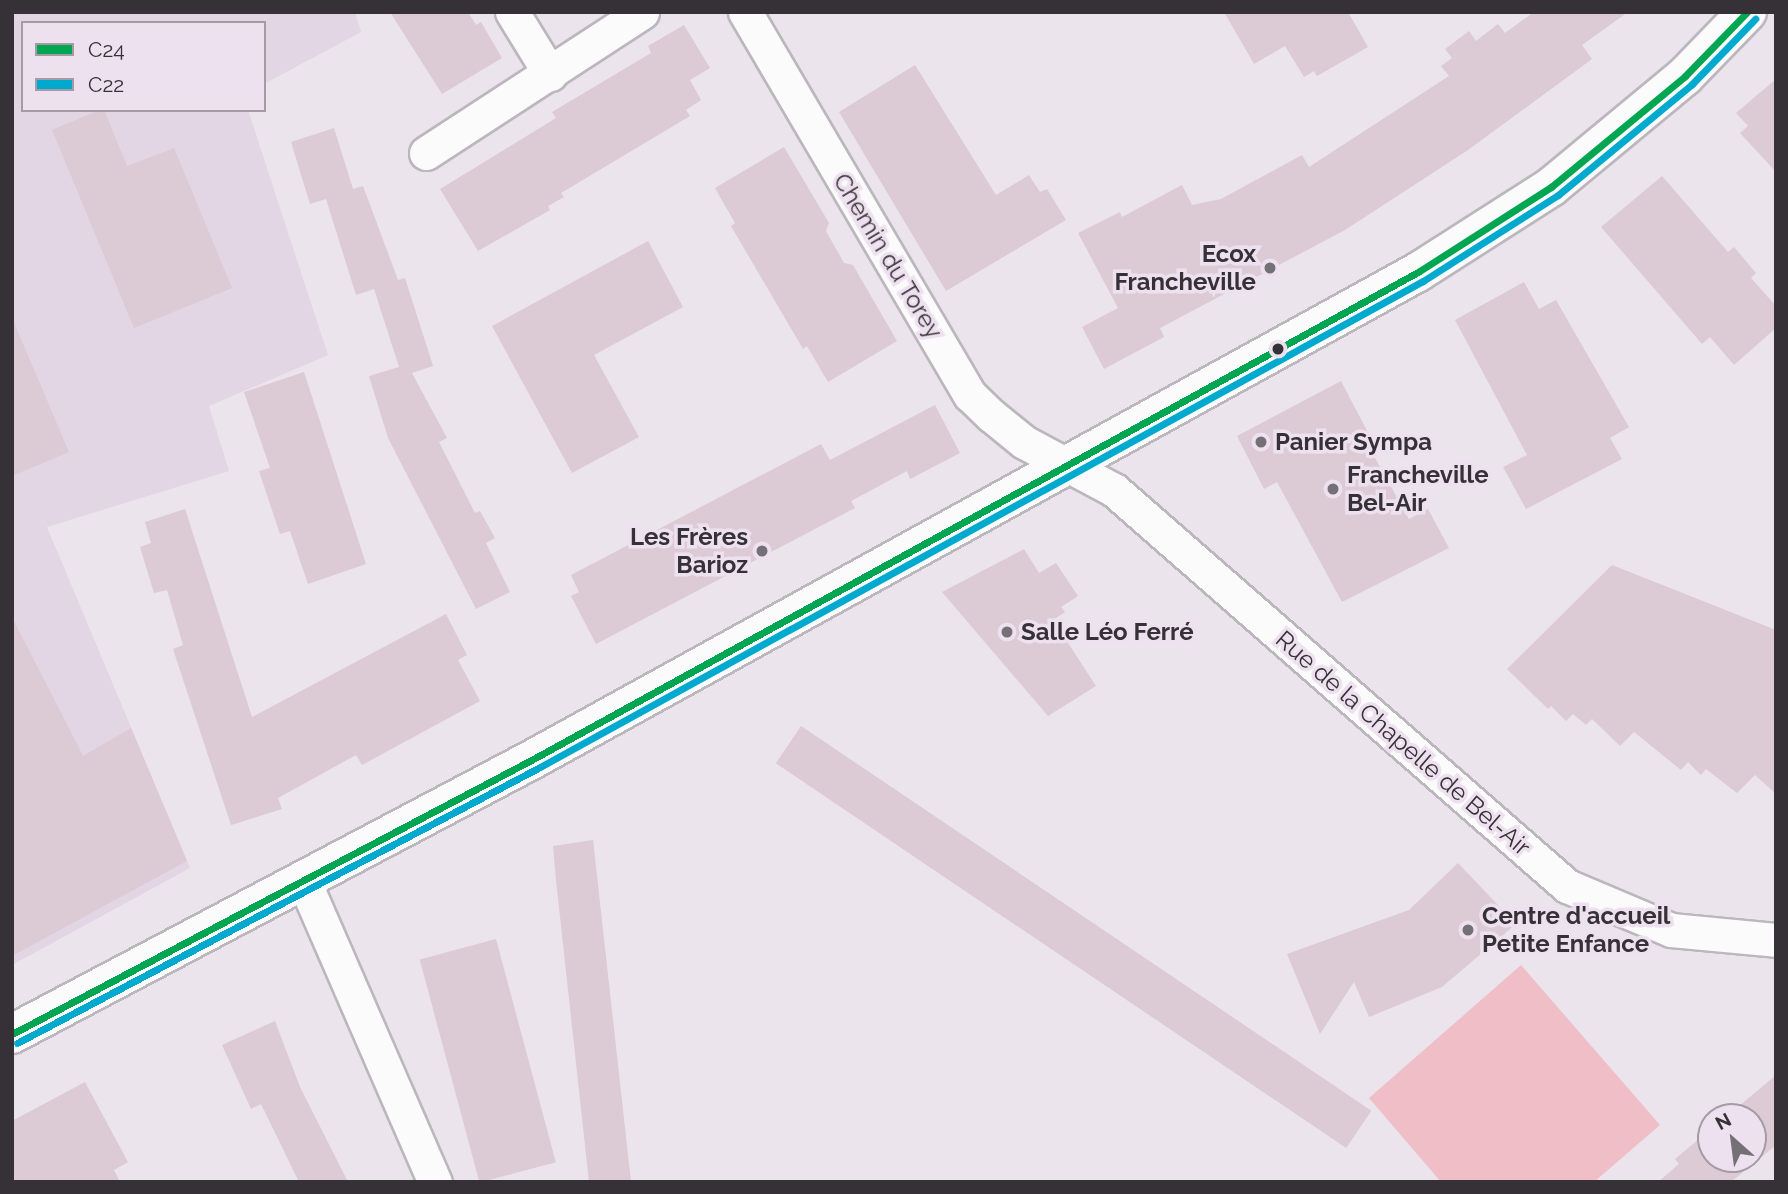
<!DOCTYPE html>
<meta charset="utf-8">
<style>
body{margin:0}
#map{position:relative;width:1788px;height:1194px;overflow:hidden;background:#ebe4ec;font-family:Raleway,sans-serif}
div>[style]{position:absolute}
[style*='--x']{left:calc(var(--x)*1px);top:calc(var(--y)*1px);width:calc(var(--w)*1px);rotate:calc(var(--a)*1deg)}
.built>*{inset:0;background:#e2d5e4}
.green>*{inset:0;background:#efbec6}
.building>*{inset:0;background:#dccad5;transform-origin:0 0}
.roads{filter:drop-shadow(2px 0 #bcb6bd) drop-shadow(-2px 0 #bcb6bd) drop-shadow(0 2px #bcb6bd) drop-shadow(0 -2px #bcb6bd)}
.minor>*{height:33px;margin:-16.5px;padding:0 16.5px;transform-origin:16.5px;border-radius:16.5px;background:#fcfbfc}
.secondary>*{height:38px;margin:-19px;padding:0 19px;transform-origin:19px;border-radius:19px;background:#fcfbfc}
.bus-1>*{height:7px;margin:-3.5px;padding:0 3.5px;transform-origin:3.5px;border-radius:3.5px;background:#00a651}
.bus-2>*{height:7px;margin:-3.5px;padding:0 3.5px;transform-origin:3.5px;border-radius:3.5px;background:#00a9ce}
.dots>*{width:19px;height:19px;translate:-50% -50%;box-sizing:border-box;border:4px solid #eee1ef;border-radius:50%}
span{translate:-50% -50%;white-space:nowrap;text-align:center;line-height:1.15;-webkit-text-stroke:7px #eee1ef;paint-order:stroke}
.poi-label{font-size:24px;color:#363137;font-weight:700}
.right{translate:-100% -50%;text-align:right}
.left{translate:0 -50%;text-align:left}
.street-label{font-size:24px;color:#363137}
.frame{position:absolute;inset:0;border:14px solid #363137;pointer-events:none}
.legend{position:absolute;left:21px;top:21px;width:245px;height:91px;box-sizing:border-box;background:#eee1ef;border:2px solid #a49ba5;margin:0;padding:9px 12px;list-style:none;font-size:21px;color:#363137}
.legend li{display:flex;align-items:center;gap:14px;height:35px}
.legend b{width:35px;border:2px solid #a49ba5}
.north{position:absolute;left:1697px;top:1103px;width:70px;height:70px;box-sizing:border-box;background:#eee1ef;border:2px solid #a49ba5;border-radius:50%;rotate:332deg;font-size:19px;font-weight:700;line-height:28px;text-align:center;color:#363137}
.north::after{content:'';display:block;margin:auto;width:24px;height:32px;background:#757076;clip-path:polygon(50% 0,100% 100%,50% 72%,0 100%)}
</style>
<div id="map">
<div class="built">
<i style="clip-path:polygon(12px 12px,355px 12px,361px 32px,264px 84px,264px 23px,23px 23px,23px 110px,248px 110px,328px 355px,209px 406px,229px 471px,47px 527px,190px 868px,12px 965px)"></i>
</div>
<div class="green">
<i style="clip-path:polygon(1521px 965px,1660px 1125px,1594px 1182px,1441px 1182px,1369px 1098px)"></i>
</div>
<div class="building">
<i style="clip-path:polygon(390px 12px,468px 12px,476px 25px,481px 22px,502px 58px,442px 94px)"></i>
<i style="clip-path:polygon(1224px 12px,1348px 12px,1368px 47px,1317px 76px,1314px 71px,1304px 77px,1285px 46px,1254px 64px)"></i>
<i style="clip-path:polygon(1534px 12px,1628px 12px,1582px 45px,1592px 59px,1468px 150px,1345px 230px,1160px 328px,1164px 337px,1104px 369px,1082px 327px,1118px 308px,1078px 233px,1120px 212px,1122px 217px,1182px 185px,1192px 205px,1221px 199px,1302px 155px,1309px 167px,1449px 76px,1441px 66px,1452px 58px,1445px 49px,1469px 31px,1476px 41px,1498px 24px,1505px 33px)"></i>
<i style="clip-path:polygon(684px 25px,710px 68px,690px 80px,701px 100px,686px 110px,690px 116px,561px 193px,564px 197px,548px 206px,550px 210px,478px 251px,440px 189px,556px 118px,552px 112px,651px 53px,648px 46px)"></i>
<i style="clip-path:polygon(915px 65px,996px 195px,1029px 175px,1040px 192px,1047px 189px,1066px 220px,946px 291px,839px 112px)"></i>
<i style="clip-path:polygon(1776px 79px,1776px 172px,1740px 133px,1748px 126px,1736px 113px)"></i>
<i style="clip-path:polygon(99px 110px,104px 110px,127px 166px,174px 148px,232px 288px,134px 328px,52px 130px)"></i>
<i style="clip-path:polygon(334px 128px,353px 189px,363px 186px,398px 280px,405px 278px,433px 366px,412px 373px,447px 438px,439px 442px,475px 513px,480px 511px,495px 538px,486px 543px,510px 592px,476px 609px,388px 438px,369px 376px,399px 367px,374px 289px,356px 295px,326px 199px,310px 204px,291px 142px)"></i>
<i style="clip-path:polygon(784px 147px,829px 223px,826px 231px,844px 263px,853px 265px,897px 341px,828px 382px,807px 346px,803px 349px,731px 226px,735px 223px,715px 188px)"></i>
<i style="clip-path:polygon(1662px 176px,1728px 252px,1734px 247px,1756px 273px,1751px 278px,1776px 306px,1776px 328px,1734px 365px,1710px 337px,1702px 344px,1601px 227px)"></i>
<i style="clip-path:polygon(648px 241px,683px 307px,594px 355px,639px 437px,572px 473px,492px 326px)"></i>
<i style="clip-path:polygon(1524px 282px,1539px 309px,1556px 300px,1629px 427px,1610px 438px,1622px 459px,1526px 509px,1503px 467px,1527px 455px,1455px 320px)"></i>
<i style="clip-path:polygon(12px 318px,69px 452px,12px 476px)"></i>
<i style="clip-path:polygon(304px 372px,366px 564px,308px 584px,290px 531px,280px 534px,259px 471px,270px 468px,244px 392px)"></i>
<i style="clip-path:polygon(1341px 381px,1374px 444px,1369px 447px,1409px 519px,1428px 509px,1449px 548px,1342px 602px,1277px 482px,1264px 489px,1237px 436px)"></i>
<i style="clip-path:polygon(935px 405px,960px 453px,910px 479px,907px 471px,851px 501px,855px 508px,596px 644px,571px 596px,579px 592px,571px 575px,821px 444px,830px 460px)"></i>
<i style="clip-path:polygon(185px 509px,252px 717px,446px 614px,467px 655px,458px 660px,480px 701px,362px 765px,356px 755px,278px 798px,282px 809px,231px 825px,173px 649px,183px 645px,167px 590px,154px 593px,140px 547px,151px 543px,145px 522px)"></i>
<i style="clip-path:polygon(1024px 549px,1039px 573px,1056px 563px,1078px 596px,1061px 607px,1065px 612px,1053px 620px,1096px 686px,1048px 716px,942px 592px)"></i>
<i style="clip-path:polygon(1612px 565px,1776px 630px,1776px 794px,1755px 775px,1737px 793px,1706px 769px,1701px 775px,1688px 762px,1681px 770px,1634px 732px,1620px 746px,1592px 719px,1586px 725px,1573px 714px,1566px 721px,1551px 706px,1548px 709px,1507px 669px)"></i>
<i style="clip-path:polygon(12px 617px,83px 756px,131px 728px,187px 861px,12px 956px)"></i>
<i style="left:801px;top:726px;width:688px;height:45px;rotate:34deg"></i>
<i style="clip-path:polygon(593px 840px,631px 1182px,589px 1182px,556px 880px,553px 846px)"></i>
<i style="clip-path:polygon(1458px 863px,1516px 924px,1442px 987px,1369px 1017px,1354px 982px,1320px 1034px,1287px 954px,1409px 910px)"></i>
<i style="left:496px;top:939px;width:231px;height:79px;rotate:75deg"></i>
<i style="clip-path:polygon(275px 1021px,300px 1087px,348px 1182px,299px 1182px,261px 1104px,251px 1109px,222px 1045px)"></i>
<i style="clip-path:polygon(1776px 1075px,1776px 1145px,1731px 1182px,1658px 1182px,1679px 1164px,1675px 1159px,1711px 1129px,1711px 1159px,1753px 1159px,1753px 1117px,1726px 1117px)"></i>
<i style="clip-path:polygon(85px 1082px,128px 1162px,114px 1170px,120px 1182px,12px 1182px,12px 1121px)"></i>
</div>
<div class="roads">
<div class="minor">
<i style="--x:512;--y:12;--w:73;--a:58.5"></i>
<i style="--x:745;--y:12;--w:444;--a:59.6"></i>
<i style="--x:970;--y:395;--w:30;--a:44"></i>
<i style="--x:992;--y:416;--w:41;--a:39.1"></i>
<i style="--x:1024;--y:442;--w:102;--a:28.1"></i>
<i style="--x:1114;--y:490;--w:602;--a:41.16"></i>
<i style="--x:1567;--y:886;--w:113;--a:22.9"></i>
<i style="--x:1671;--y:930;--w:105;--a:5.4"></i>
<i style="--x:426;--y:153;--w:258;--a:-33.1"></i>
<i style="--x:303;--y:879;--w:331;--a:66.5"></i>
</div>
<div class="secondary">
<i style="--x:12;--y:1034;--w:591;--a:-27.82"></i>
<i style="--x:535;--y:758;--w:1008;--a:-28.83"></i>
<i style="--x:1418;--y:272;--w:158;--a:-32.6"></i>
<i style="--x:1551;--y:187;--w:174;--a:-39.6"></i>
<i style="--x:1685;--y:76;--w:89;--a:-45.9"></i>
</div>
</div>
<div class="bus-1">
<i style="--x:12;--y:1034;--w:591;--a:-27.82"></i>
<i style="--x:535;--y:758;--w:1008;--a:-28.83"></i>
<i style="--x:1418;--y:272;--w:158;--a:-32.6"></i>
<i style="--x:1551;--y:187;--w:174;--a:-39.6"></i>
<i style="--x:1685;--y:76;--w:89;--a:-45.9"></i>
</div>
<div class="bus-2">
<i style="--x:17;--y:1043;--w:591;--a:-27.82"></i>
<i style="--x:540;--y:767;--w:1008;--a:-28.83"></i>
<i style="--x:1423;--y:281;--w:160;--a:-32.5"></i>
<i style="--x:1558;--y:195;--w:174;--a:-39.6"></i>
<i style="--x:1692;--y:84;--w:91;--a:-45.9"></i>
</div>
<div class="dots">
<i style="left:1270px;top:268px;background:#757076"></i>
<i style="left:1278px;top:349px;background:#363137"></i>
<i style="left:1261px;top:442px;background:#757076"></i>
<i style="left:1333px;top:489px;background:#757076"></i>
<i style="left:762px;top:551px;background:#757076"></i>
<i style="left:1007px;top:632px;background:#757076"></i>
<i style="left:1468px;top:930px;background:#757076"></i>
</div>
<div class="poi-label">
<span class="right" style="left:1256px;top:268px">Ecox<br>Francheville</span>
<span class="left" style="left:1275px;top:442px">Panier Sympa</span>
<span class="left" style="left:1347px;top:489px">Francheville<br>Bel-Air</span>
<span class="right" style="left:748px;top:551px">Les Frères<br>Barioz</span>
<span class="left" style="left:1021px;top:632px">Salle Léo Ferré</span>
<span class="left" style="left:1482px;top:930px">Centre d'accueil<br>Petite Enfance</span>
</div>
<div class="street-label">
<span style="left:888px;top:256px;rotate:59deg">Chemin du Torey</span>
<span style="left:1403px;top:743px;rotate:41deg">Rue de la Chapelle de Bel-Air</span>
</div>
<div class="frame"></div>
<ul class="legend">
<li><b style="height:9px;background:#00a651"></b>C24</li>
<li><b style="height:9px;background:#00a9ce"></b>C22</li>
</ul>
<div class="north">N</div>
</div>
